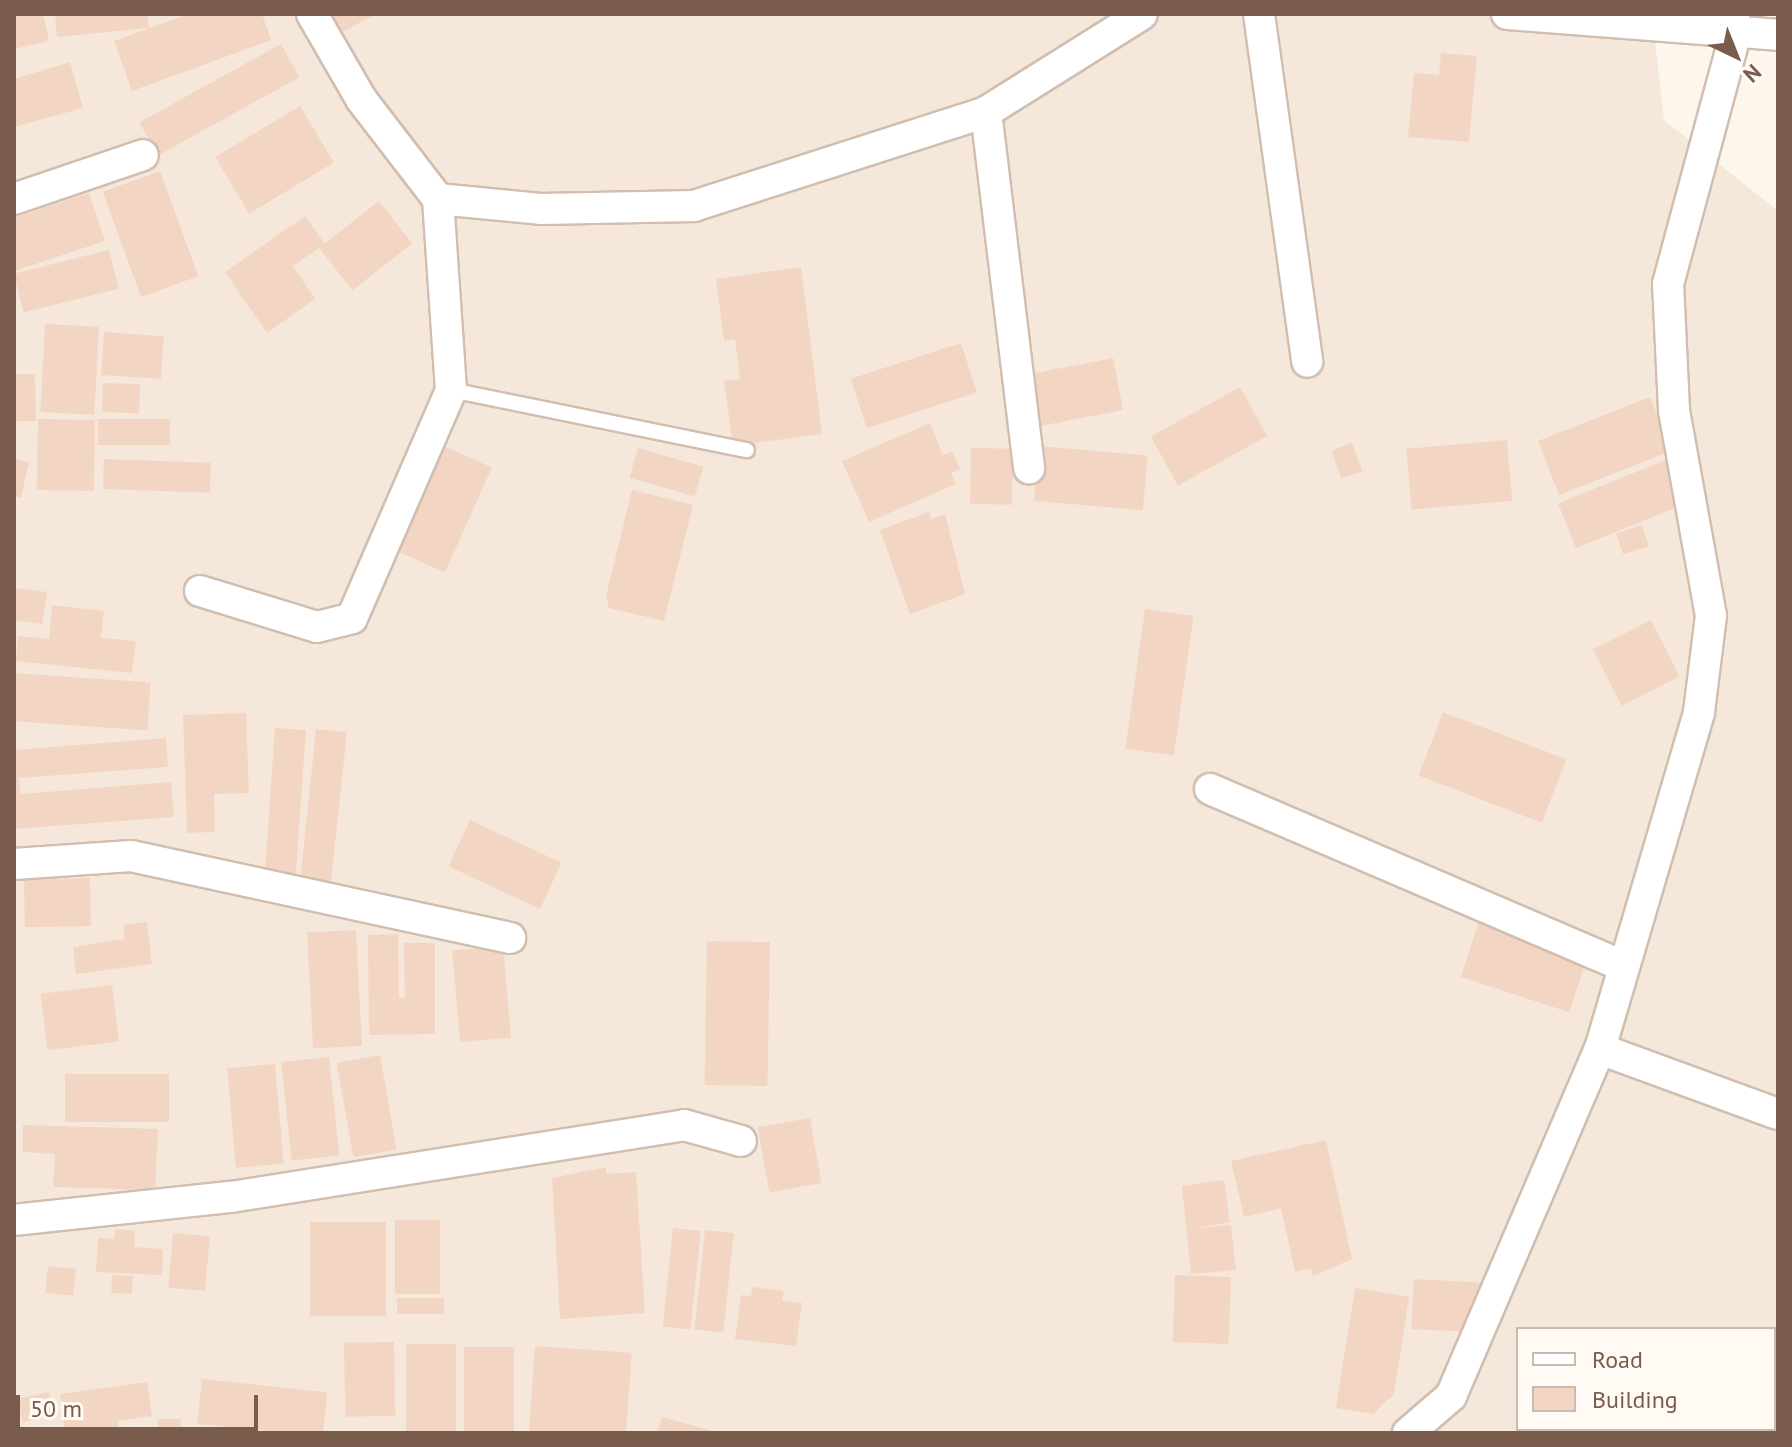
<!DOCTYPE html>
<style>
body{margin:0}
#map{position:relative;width:1792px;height:1447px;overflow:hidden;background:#fdf6ec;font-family:"PT Sans",sans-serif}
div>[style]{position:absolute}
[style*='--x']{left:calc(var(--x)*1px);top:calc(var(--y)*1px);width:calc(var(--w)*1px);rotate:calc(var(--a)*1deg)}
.residential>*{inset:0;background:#f5e8da}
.building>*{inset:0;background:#f3d5c3;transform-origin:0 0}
.roads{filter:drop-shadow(2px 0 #d1beb0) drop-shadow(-2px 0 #d1beb0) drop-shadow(0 2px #d1beb0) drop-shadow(0 -2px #d1beb0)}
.lane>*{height:14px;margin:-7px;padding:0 7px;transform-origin:7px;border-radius:7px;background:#fff}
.street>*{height:30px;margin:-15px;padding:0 15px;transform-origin:15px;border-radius:15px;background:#fff}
span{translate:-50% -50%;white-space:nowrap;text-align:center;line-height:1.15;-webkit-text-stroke:7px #fffaf3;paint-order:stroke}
.frame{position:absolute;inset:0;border:16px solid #7a5c4d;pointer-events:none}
.legend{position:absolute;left:1516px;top:1327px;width:260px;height:104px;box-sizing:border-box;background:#fffaf3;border:2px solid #cabbb1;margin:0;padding:10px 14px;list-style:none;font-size:24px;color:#7a5c4d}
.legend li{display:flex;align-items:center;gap:16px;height:40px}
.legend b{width:40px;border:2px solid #cabbb1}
.north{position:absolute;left:1696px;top:16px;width:80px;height:80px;-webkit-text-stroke:6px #fffaf3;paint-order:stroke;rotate:137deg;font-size:22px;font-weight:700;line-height:32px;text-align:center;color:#7a5c4d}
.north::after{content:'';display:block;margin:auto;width:28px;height:36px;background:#7a5c4d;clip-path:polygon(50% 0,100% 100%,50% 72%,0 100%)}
.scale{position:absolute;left:16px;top:1395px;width:242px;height:36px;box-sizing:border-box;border:4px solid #7a5c4d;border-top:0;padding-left:10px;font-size:24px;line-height:28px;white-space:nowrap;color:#7a5c4d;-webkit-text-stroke:6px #fffaf3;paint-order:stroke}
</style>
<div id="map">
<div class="residential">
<i style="clip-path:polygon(evenodd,14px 14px,1652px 14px,1664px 120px,1778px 211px,1778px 1433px,14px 1433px,14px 14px,1518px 1329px,1774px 1329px,1774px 1429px,1518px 1429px,1518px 1329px)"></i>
</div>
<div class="building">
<i style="clip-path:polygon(14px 14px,43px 14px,49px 41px,14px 49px)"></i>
<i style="clip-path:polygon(55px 14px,147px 14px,149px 28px,57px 37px)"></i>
<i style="clip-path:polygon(189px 14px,262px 14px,271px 40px,132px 91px,114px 41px)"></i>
<i style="clip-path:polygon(330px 14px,376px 14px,340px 33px)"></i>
<i style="left:281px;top:44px;width:38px;height:162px;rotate:61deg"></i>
<i style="clip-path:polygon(1441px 53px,1477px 56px,1469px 142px,1408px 137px,1414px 73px,1439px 75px)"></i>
<i style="clip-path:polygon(70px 62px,83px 108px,14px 127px,14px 79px)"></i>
<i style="left:300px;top:106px;width:66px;height:99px;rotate:59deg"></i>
<i style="left:160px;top:171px;width:112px;height:61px;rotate:70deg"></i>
<i style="clip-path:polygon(89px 193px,105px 241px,14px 271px,14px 218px)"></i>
<i style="left:379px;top:201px;width:54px;height:76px;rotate:52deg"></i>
<i style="clip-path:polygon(305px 216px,325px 244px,293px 266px,315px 299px,267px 333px,225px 272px)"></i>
<i style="left:109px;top:250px;width:40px;height:98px;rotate:76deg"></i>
<i style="clip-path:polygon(801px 267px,822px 434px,733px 446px,724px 381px,740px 379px,735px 339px,724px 341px,716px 279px)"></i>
<i style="left:45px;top:324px;width:54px;height:88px;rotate:3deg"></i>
<i style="left:104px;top:332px;width:60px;height:43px;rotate:4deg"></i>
<i style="left:961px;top:343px;width:52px;height:116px;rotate:72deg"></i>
<i style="left:1113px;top:358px;width:53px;height:88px;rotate:79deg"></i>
<i style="left:35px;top:374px;width:47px;height:21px;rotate:89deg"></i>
<i style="left:103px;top:383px;width:37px;height:29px;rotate:2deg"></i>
<i style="left:1240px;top:387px;width:56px;height:102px;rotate:61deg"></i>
<i style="clip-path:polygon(1650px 397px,1656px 412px,1666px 408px,1671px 451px,1559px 495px,1538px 441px)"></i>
<i style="left:38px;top:419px;width:57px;height:71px;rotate:1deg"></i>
<i style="left:98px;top:419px;width:72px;height:26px"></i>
<i style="clip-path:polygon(930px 423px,943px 455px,952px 451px,960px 469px,951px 473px,956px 484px,869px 522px,842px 461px)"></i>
<i style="left:1507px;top:440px;width:61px;height:101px;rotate:85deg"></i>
<i style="left:437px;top:443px;width:60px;height:115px;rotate:24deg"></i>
<i style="left:1352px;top:443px;width:30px;height:22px;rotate:70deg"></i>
<i style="left:1039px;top:446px;width:109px;height:55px;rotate:5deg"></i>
<i style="left:638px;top:448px;width:68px;height:31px;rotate:16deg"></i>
<i style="left:971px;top:448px;width:42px;height:56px;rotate:1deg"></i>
<i style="left:1673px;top:457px;width:48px;height:124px;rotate:68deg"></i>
<i style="clip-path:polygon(14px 459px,29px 462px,21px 498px,14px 496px)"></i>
<i style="left:104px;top:459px;width:107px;height:30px;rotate:2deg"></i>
<i style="clip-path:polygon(632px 490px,693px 505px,664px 621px,609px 608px,606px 596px)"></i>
<i style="clip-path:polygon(929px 512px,931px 519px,945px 514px,965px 594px,910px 614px,880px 530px)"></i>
<i style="left:1642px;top:525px;width:22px;height:27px;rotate:72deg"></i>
<i style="clip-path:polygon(14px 588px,47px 592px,42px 624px,14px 620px)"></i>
<i style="clip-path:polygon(52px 605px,104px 611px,101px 638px,136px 641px,132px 673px,16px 661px,18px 636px,49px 639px)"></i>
<i style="left:1145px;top:609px;width:49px;height:141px;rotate:8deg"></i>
<i style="left:1651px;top:620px;width:63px;height:65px;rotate:63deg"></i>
<i style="left:14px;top:673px;width:137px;height:48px;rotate:4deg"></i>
<i style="left:1443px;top:712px;width:132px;height:68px;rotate:21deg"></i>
<i style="clip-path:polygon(246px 713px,249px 793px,214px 794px,215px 832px,187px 833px,183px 715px)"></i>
<i style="left:275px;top:728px;width:31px;height:146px;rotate:4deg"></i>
<i style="left:316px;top:729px;width:31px;height:150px;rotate:6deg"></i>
<i style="clip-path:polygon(166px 738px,168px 767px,19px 778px,21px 794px,171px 782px,174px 817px,14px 829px,14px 750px)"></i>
<i style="left:470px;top:820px;width:101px;height:51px;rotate:25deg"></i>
<i style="left:90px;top:878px;width:48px;height:66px;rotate:89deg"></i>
<i style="left:1480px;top:918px;width:114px;height:62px;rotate:18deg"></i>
<i style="clip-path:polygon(147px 922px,152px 964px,76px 974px,73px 947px,125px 939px,123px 925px)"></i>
<i style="left:356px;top:930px;width:116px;height:49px;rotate:87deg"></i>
<i style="clip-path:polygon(398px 934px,399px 998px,405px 998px,404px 943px,435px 943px,435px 1034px,369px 1035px,368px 935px)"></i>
<i style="left:707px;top:941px;width:63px;height:144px;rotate:1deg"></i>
<i style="left:503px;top:946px;width:92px;height:51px;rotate:85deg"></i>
<i style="left:112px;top:985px;width:57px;height:72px;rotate:83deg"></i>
<i style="left:380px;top:1055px;width:96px;height:44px;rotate:80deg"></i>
<i style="left:329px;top:1057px;width:99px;height:48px;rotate:84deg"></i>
<i style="left:275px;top:1064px;width:100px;height:48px;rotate:85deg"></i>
<i style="left:169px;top:1074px;width:48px;height:104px;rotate:90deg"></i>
<i style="left:810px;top:1118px;width:66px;height:53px;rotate:80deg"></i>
<i style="clip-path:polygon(23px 1125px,158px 1129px,155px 1190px,53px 1187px,55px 1154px,23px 1152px)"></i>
<i style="clip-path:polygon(1326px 1140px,1352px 1259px,1313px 1276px,1311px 1268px,1295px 1272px,1281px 1208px,1244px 1217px,1231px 1161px)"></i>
<i style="clip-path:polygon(606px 1167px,606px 1174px,636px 1172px,645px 1313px,560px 1319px,552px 1178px)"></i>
<i style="clip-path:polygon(1224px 1180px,1230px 1222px,1196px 1228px,1231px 1225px,1236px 1270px,1191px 1274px,1182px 1186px)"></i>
<i style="left:395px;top:1220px;width:45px;height:74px"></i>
<i style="left:310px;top:1222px;width:76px;height:94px"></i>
<i style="left:673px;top:1228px;width:28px;height:99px;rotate:6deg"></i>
<i style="clip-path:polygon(115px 1229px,135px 1231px,134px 1247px,163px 1249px,162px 1275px,96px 1272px,98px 1238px,114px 1239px)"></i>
<i style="left:705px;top:1230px;width:29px;height:100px;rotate:6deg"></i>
<i style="left:173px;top:1233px;width:37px;height:55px;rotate:5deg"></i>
<i style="left:48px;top:1266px;width:28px;height:27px;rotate:6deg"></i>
<i style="left:112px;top:1275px;width:21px;height:18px;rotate:3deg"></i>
<i style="left:1175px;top:1275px;width:56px;height:67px;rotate:2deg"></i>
<i style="left:1414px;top:1279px;width:84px;height:50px;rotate:3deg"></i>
<i style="clip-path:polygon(752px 1287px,784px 1291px,782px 1301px,802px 1303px,796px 1346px,735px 1339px,741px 1295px,751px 1296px)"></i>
<i style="clip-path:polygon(1355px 1288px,1409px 1297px,1394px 1394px,1373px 1414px,1336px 1408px)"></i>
<i style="left:444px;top:1298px;width:16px;height:47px;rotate:90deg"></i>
<i style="left:394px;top:1342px;width:74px;height:50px;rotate:89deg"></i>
<i style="left:406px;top:1344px;width:50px;height:89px"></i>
<i style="left:535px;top:1346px;width:97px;height:87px;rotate:4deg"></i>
<i style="left:464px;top:1347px;width:50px;height:86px"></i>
<i style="left:202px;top:1379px;width:126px;height:45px;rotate:6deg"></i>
<i style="clip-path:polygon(147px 1382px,152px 1416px,118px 1421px,119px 1433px,65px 1433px,60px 1394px)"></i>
<i style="left:49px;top:1392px;width:24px;height:32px;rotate:78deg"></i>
<i style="clip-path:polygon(662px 1417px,717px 1432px,717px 1433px,657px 1433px)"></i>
<i style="left:181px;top:1419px;width:14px;height:23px;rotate:90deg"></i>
<i style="left:1665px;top:1429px;width:50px;height:5px"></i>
</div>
<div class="roads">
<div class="lane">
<i style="--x:451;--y:390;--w:302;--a:11.5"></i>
</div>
<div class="street">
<i style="--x:312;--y:14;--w:98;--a:60"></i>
<i style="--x:361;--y:99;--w:126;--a:52.4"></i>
<i style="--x:438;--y:199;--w:103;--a:5.5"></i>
<i style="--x:541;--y:209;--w:153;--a:-1.1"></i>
<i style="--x:694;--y:206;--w:307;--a:-17.8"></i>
<i style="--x:986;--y:112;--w:184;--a:-32.1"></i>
<i style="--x:1259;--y:14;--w:351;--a:82.1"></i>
<i style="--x:1507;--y:14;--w:272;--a:4.4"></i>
<i style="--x:986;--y:112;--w:359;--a:83.1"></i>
<i style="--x:14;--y:199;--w:136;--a:-18.8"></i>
<i style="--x:200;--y:591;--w:122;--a:17.1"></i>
<i style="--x:317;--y:627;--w:36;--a:-14"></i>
<i style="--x:352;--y:618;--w:249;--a:-66.5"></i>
<i style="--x:451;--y:390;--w:191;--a:-93.9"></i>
<i style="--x:1210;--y:789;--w:449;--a:23.2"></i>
<i style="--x:14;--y:864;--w:117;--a:-3.9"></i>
<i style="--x:131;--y:856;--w:388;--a:12.2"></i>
<i style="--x:1600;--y:1049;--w:189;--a:20.1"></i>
<i style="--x:14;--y:1220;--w:218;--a:-6.1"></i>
<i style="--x:231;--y:1197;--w:459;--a:-9"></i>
<i style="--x:684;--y:1125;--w:59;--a:15.7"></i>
<i style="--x:1408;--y:1433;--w:57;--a:-40.7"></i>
<i style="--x:1451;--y:1396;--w:378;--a:-66.8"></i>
<i style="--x:1600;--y:1049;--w:351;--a:-73.6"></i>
<i style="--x:1699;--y:712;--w:97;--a:-82.9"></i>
<i style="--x:1711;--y:616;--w:209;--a:-100.2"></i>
<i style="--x:1674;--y:410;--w:126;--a:-92.7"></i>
<i style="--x:1668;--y:284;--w:257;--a:-74.9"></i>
<i style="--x:1735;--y:36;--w:22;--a:-93"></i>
</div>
</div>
<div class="frame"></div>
<ul class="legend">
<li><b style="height:10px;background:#fff"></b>Road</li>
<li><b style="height:22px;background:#f3d5c3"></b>Building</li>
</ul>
<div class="north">N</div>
<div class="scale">50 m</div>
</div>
